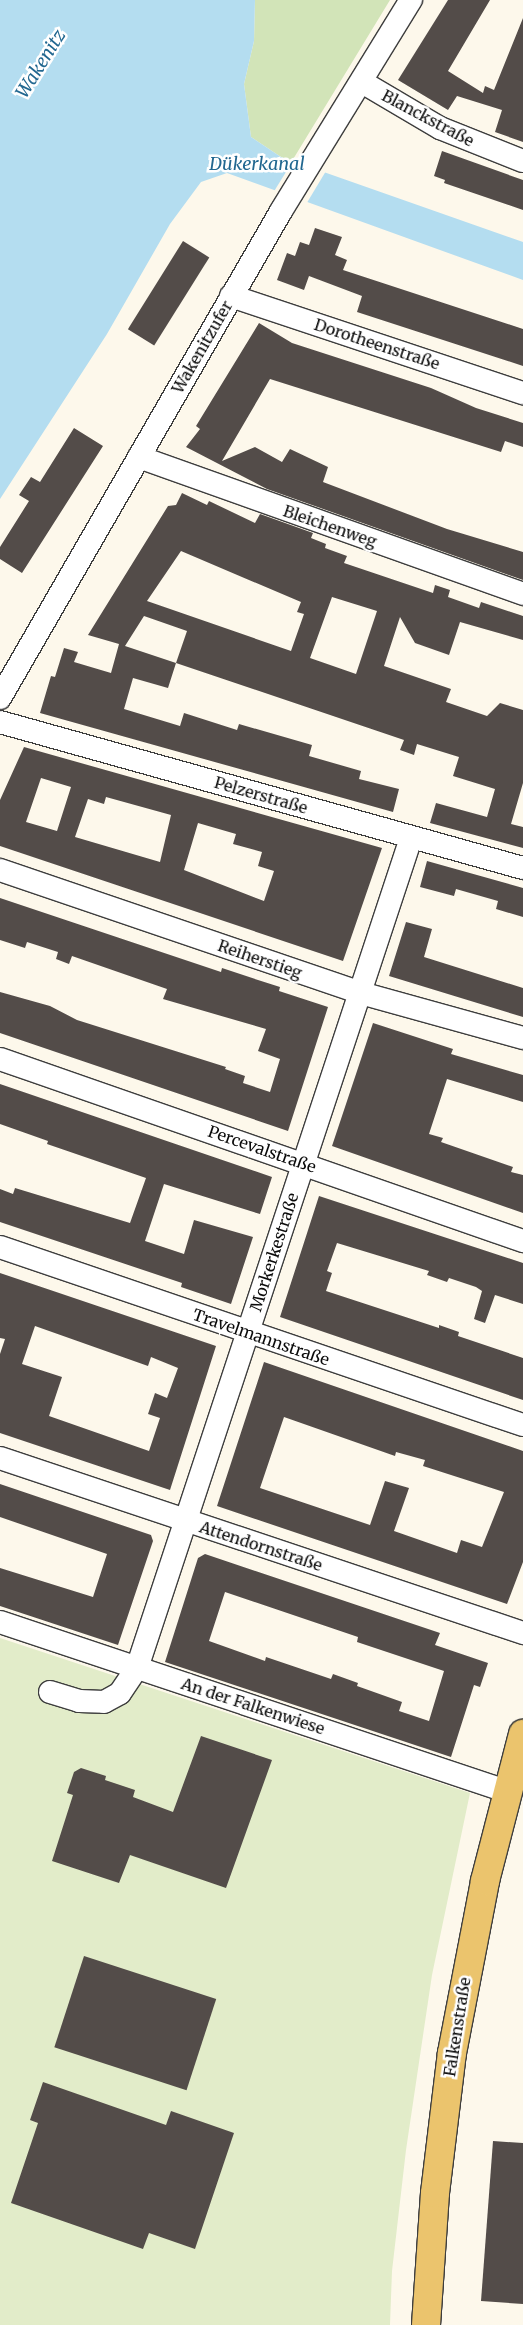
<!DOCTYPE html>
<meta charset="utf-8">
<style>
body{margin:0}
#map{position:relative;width:523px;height:2325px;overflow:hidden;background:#fdf8eb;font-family:Merriweather,serif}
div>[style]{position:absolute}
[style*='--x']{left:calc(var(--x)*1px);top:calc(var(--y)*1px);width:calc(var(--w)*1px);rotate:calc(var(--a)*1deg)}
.green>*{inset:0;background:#d2e4b8}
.pitch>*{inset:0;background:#e2ecc9}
.water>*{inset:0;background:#b4ddf0}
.pier>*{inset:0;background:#fdf8eb}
.building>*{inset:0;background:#534c49;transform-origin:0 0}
.roads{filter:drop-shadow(1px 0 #3e3e3e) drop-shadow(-1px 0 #3e3e3e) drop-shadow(0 1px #3e3e3e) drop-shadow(0 -1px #3e3e3e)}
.minor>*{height:22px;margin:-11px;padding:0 11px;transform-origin:11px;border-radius:11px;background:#fff}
.major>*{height:28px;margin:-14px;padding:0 14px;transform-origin:14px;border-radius:14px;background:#ebc46d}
span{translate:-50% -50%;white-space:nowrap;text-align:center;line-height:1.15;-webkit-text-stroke:5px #fff;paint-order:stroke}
.street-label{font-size:16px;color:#0b0b0b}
.water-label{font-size:18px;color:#216790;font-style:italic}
</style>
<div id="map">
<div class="green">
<i style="clip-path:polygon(255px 0,390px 0,292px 161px,281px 157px,251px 137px,244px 84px,254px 41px)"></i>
</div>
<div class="pitch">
<i style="clip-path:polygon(0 1638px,470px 1793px,432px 1975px,406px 2150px,392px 2271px,390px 2325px,0 2325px)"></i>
</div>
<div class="water">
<i style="clip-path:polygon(0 0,255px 0,254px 41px,244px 84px,251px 137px,281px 157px,523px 242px,523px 280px,227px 173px,201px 182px,170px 224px,107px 334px,0 499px)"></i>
</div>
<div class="pier">
<i style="clip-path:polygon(294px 159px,326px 171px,305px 206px,273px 193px)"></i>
</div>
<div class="building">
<i style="clip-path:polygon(448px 0,490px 0,448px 71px,483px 93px,485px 86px,494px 90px,523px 18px,523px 142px,495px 132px,502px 110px,457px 96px,448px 110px,398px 80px)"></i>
<i style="clip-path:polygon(442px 151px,523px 180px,523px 210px,444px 183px,445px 180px,434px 176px)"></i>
<i style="clip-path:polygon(315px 228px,342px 237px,335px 255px,347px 260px,343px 270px,523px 329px,523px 366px,357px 312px,362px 296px,309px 276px,304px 290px,277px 280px,287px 253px,295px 256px,300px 242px,309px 245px)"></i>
<i style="left:183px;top:241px;width:31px;height:104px;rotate:32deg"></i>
<i style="clip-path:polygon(259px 323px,292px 343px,431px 388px,476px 408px,523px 423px,523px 447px,505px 441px,501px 452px,270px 379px,222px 461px,255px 447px,282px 462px,290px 449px,328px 467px,323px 482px,447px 529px,523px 552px,523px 580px,267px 489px,186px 447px,200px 429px,196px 426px)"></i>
<i style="clip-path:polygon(74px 428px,103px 446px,22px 573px,0 559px,0 547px,29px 501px,19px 495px,31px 477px,40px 482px)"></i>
<i style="clip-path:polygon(evenodd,182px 493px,207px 505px,209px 501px,255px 523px,260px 514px,313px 533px,311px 538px,326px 544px,325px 548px,347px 556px,344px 563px,433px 593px,435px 585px,450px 590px,448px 597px,479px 608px,481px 602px,523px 616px,523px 640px,460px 622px,449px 655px,415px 643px,400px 617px,384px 666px,451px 689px,446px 702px,487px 716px,500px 703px,523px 710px,523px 783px,511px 824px,523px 827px,523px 848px,430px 823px,436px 803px,487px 817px,495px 789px,453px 776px,459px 757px,417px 744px,414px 755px,400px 750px,404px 740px,176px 663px,168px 688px,133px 678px,124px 709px,180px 726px,184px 713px,237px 730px,239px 724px,312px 745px,309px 756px,361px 771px,359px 779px,399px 789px,393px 812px,40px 713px,51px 676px,55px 677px,64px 648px,78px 652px,74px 662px,111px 673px,119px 644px,88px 635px,168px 506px,176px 505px,182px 493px,181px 551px,301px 602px,297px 612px,304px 614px,291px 651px,147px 601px,181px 551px,182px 493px,332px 597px,377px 611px,356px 674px,310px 658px,332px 597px,182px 493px,144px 616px,187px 631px,176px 663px,125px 646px,144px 616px)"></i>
<i style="clip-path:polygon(evenodd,24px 747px,382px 848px,343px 961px,0 846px,0 800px,24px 747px,41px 778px,71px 787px,57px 831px,26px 822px,41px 778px,24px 747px,106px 797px,171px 815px,160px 862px,75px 837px,88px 799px,104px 804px,106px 797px,24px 747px,198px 823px,236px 834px,233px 844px,262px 852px,258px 866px,274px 871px,264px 901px,184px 870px,198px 823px)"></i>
<i style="clip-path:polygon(427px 861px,523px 888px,523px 917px,496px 909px,498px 901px,456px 889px,454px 896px,420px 887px)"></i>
<i style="clip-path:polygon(0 898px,221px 972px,222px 968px,258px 980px,280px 987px,279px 991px,328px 1007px,288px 1131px,0 1033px,0 992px,50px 1006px,77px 1020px,226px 1067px,225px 1069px,245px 1076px,243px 1083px,270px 1092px,280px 1059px,258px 1051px,266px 1029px,163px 999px,167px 989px,72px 956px,69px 964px,56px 959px,58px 952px,27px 942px,25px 948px,0 940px)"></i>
<i style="clip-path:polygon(406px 922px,432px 929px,424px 957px,523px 988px,523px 1017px,389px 976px)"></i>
<i style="clip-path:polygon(373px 1023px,453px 1049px,451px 1054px,523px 1075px,523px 1102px,447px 1079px,429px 1134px,443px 1138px,441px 1142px,513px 1167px,511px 1172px,523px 1175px,523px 1213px,332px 1146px)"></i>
<i style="clip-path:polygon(0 1084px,272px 1177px,260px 1214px,164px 1184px,145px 1241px,184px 1254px,194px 1220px,253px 1237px,231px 1304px,181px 1287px,182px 1283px,0 1222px,0 1189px,13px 1194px,15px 1188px,130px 1223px,146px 1178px,47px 1144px,48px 1141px,0 1124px)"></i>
<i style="clip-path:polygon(319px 1196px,523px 1263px,523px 1304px,495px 1295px,485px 1323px,474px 1319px,482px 1291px,476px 1287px,449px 1278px,447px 1282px,427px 1275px,429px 1271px,337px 1243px,327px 1271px,332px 1273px,326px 1291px,439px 1328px,439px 1325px,459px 1332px,458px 1336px,523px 1358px,523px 1400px,280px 1317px)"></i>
<i style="clip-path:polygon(evenodd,0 1273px,216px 1346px,170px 1490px,0 1433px,0 1354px,5px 1339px,0 1338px,0 1273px,35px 1326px,148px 1366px,151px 1357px,178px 1368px,167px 1398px,155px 1393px,148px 1414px,160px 1418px,149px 1451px,49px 1416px,62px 1377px,22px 1364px,35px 1326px)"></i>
<i style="clip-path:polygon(evenodd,264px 1362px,523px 1451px,523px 1562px,507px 1604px,217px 1506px,264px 1362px,284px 1417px,395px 1456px,396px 1452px,425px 1460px,423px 1466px,504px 1492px,482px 1547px,461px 1540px,457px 1553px,394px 1531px,409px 1488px,385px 1481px,370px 1525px,260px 1488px,284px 1417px)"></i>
<i style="clip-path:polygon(0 1484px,151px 1535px,153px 1541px,118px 1645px,0 1606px,0 1568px,93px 1597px,107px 1554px,0 1517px)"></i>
<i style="clip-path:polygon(evenodd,205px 1554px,440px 1633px,435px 1645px,488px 1663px,480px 1687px,474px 1685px,451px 1757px,165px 1662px,198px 1558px,205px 1554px,225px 1592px,358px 1637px,357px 1642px,444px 1671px,429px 1721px,399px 1711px,402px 1702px,357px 1686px,358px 1683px,333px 1674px,331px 1679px,266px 1657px,265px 1661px,209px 1641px,225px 1592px)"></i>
<i style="clip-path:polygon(201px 1736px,272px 1760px,226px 1888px,130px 1855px,119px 1883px,52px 1861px,73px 1795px,67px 1793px,74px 1772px,81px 1768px,106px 1776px,105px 1780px,135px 1790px,133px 1797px,173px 1812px)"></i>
<i style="left:84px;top:1956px;width:139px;height:96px;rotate:18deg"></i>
<i style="clip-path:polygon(43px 2082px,166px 2125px,171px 2111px,234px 2133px,195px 2249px,149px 2233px,143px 2249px,11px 2203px,38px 2123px,30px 2120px)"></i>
<i style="clip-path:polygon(493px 2141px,523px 2143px,523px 2304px,481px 2301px)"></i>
</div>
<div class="roads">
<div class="minor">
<i style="--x:362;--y:82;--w:91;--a:30.5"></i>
<i style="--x:440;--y:128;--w:89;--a:21.7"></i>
<i style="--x:231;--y:296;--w:308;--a:18.4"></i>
<i style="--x:139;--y:457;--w:408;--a:19.6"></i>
<i style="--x:0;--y:698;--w:562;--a:-60.01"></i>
<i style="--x:281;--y:211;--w:248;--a:-58.4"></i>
<i style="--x:0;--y:722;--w:543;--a:15.6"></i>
<i style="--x:0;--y:870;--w:381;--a:18.8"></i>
<i style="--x:361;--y:993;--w:168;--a:15.5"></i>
<i style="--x:0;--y:1059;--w:554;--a:19.19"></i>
<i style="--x:0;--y:1247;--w:552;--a:18.8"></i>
<i style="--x:0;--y:1458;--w:552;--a:18.5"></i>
<i style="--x:0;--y:1622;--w:533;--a:18.47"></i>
<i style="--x:50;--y:1692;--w:30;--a:17"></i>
<i style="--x:79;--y:1701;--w:25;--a:2"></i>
<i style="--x:104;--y:1702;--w:18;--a:-29"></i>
<i style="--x:120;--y:1693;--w:30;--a:-56"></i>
<i style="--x:137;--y:1668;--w:874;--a:-71.73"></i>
</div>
<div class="major">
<i style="--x:426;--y:2325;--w:132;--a:-86.1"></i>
<i style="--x:435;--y:2193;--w:141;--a:-83.1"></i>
<i style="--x:452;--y:2053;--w:175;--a:-79.1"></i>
<i style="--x:485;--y:1881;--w:152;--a:-75.5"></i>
</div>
</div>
<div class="street-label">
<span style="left:428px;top:118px;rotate:28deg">Blanckstraße</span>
<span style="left:377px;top:344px;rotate:18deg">Dorotheenstraße</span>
<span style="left:202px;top:347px;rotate:-60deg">Wakenitzufer</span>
<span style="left:330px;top:526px;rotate:19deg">Bleichenweg</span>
<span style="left:261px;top:795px;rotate:16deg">Pelzerstraße</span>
<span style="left:260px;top:959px;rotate:19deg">Reiherstieg</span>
<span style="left:262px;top:1149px;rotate:19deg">Percevalstraße</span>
<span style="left:274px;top:1252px;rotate:-72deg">Morkerkestraße</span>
<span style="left:261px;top:1337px;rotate:19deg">Travelmannstraße</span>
<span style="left:261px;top:1546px;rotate:18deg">Attendornstraße</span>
<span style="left:253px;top:1706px;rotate:18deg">An der Falkenwiese</span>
<span style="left:457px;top:2027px;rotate:-81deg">Falkenstraße</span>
</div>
<div class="water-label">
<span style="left:41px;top:64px;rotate:-58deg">Wakenitz</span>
<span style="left:257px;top:164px">Dükerkanal</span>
</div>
</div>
